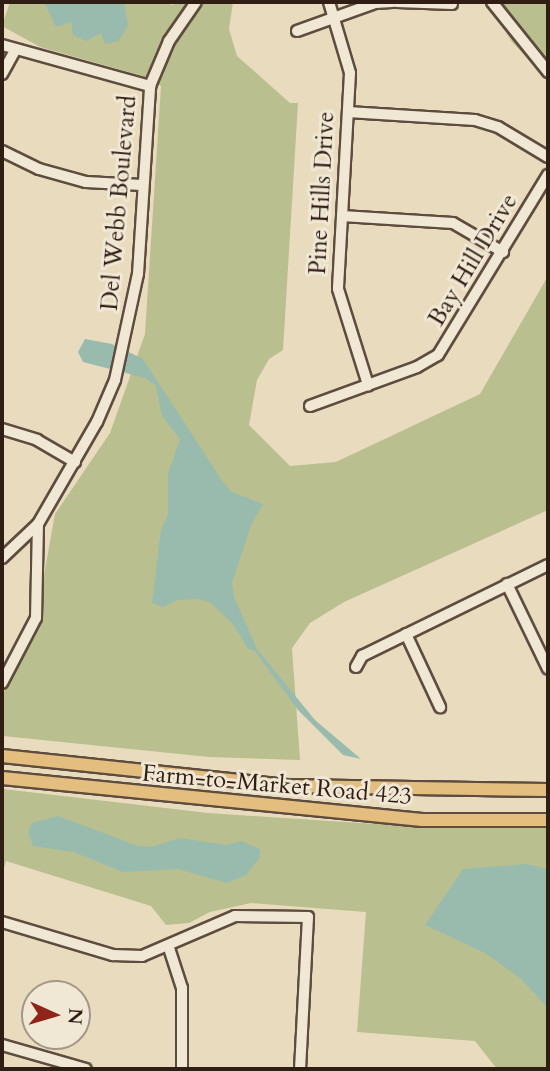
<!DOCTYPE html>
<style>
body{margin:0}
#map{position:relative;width:550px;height:1071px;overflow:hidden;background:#e8dbbe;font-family:Cardo,serif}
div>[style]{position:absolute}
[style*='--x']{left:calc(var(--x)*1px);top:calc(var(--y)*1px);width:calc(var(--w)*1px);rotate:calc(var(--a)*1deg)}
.green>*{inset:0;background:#b9bf8f}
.water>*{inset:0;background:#98bbad}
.roads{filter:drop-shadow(2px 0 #5e4c3e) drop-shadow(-2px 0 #5e4c3e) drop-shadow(0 2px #5e4c3e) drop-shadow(0 -2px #5e4c3e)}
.minor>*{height:10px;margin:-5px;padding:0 5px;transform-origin:5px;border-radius:5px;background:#f0e8d5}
.major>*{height:12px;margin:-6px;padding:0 6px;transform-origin:6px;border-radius:6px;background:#e4be7f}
span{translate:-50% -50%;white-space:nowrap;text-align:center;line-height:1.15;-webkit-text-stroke:6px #f0e8d5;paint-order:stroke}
.street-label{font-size:24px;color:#301d14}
.frame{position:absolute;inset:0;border:4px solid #301d14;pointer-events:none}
.north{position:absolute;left:21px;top:980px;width:70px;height:70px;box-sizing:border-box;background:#f0e8d5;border:2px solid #a39788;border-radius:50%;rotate:94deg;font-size:19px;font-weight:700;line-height:28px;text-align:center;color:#301d14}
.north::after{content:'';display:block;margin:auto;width:24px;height:32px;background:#8f2418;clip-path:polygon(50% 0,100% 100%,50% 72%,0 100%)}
</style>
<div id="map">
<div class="green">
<i style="clip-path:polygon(10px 2px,164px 2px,173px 5px,175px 2px,233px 2px,229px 29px,237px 56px,290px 103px,298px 103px,283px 350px,269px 359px,257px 380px,249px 425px,290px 466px,336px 462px,480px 394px,548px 276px,548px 510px,344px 602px,310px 623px,292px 648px,300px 760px,209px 757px,3px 736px,2px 697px,26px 644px,40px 597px,55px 514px,110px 433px,145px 334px,161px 86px,143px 76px,40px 47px,2px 26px)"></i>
<i style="clip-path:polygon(487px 2px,548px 2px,548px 80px,512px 42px)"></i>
<i style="clip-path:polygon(3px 789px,208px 813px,375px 824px,548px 824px,548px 1069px,497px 1069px,475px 1041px,357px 1032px,366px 912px,251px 903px,210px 912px,189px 923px,166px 925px,151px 906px,6px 861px,2px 875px)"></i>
</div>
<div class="water">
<i style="clip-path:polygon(44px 2px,124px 2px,128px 26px,118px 41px,105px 44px,101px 33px,86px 41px,73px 35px,71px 22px,56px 27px)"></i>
<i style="clip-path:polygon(85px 339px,112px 344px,143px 359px,223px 482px,232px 492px,263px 504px,251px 525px,232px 583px,234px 597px,257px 649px,315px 720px,361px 759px,343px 755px,298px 710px,254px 650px,248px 649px,233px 624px,211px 603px,199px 599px,177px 600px,163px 607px,152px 603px,161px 530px,168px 514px,168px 474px,180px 439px,162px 416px,156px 386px,145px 378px,83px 362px,78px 352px)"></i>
<i style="clip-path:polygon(58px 816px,138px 846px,151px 847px,180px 838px,226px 845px,241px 841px,260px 849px,260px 857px,246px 875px,227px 883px,178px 869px,123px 872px,74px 852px,33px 846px,28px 832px,32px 823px)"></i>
<i style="clip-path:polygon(526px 864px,548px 869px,547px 1007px,520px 978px,487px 954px,425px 925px,463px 869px)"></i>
</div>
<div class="roads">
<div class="minor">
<i style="--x:329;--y:2;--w:74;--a:73.5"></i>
<i style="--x:350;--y:73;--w:216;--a:93.2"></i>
<i style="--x:338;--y:289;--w:101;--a:72.6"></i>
<i style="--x:397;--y:2;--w:55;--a:2.1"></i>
<i style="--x:492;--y:2;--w:90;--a:51.3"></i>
<i style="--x:297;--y:31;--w:83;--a:-19.7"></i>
<i style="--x:375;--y:3;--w:17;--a:-3"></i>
<i style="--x:2;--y:45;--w:154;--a:15.5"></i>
<i style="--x:2;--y:74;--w:25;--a:-61"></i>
<i style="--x:348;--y:112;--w:127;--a:3.6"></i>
<i style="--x:475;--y:120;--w:24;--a:17"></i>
<i style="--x:498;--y:127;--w:58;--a:31"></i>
<i style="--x:2;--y:151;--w:41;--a:25.9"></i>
<i style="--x:39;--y:169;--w:49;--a:15.5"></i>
<i style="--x:86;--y:182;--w:56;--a:3.1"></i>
<i style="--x:342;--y:216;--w:111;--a:3.6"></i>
<i style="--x:453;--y:223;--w:58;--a:30.1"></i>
<i style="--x:310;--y:406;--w:114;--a:-20"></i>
<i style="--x:417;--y:367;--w:24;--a:-30"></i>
<i style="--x:438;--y:355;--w:211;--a:-58.6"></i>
<i style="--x:2;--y:429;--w:37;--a:17"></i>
<i style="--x:37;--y:440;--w:44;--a:30.1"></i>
<i style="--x:2;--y:558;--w:50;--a:-43.4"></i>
<i style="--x:38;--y:524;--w:118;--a:-60"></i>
<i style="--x:97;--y:422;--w:46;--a:-66.8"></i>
<i style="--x:115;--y:380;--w:108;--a:-77.8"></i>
<i style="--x:138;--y:274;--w:188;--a:-86.3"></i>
<i style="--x:150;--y:86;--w:49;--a:-67.1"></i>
<i style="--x:169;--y:41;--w:47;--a:-55.3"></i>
<i style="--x:507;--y:584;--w:94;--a:64.2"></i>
<i style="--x:406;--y:634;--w:81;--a:65"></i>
<i style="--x:356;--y:667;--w:13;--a:-61"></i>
<i style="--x:362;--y:656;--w:207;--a:-26.1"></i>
<i style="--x:2;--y:683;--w:73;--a:-62.4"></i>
<i style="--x:36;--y:618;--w:94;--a:-88.8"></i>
<i style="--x:2;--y:922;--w:116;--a:16.6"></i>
<i style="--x:113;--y:955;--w:29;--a:2"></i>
<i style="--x:142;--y:956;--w:101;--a:-23.3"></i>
<i style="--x:235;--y:916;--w:73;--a:0.8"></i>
<i style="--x:308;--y:917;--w:152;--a:93"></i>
<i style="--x:169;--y:948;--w:42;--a:72"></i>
<i style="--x:182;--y:988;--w:81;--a:90"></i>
<i style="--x:2;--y:1045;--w:87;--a:15.9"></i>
</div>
<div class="major">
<i style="--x:2;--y:756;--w:289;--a:6"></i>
<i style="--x:289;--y:786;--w:259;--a:0.9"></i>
<i style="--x:2;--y:778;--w:422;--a:5.7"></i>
<i style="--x:422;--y:820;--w:126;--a:0"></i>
</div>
</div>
<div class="street-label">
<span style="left:322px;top:193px;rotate:-87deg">Pine Hills Drive</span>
<span style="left:119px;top:203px;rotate:-85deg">Del Webb Boulevard</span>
<span style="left:473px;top:260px;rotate:-59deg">Bay Hill Drive</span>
<span style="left:277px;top:785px;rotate:5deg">Farm-to-Market Road 423</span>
</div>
<div class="frame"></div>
<div class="north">N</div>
</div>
